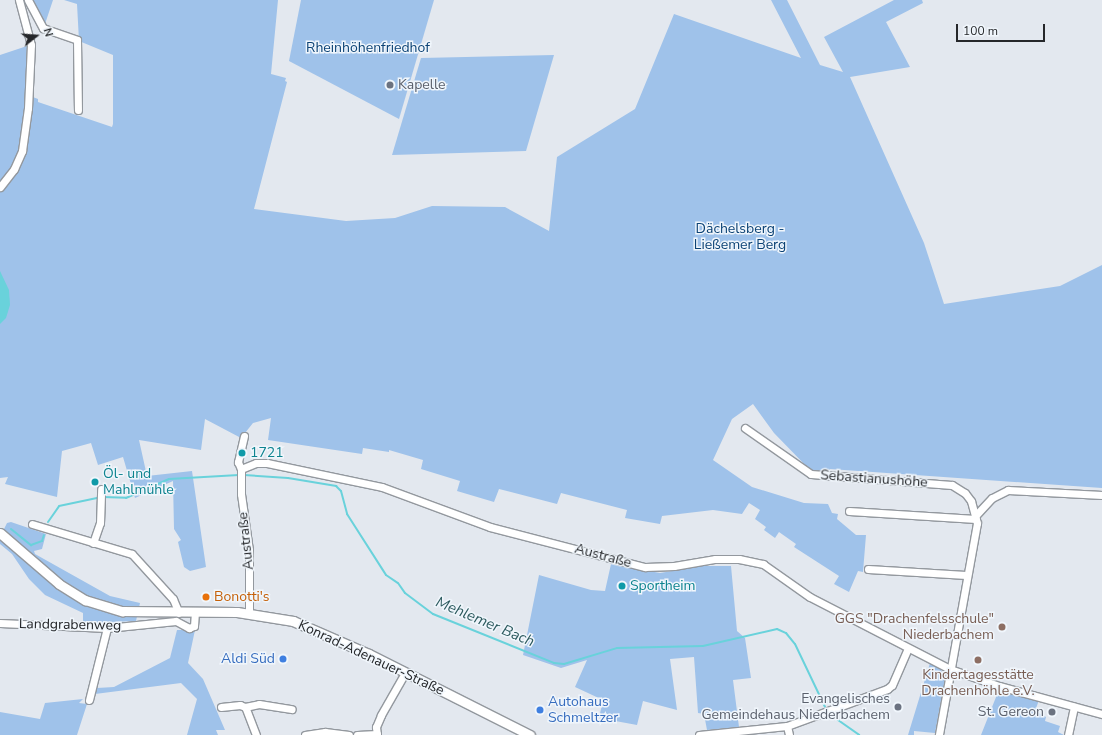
<!DOCTYPE html>
<meta charset="utf-8">
<style>
body{margin:0}
#map{position:relative;width:1102px;height:735px;overflow:hidden;background:#e3e8ef;font-family:"Nunito Sans",sans-serif}
div>[style]{position:absolute}
[style*='--x']{left:calc(var(--x)*1px);top:calc(var(--y)*1px);width:calc(var(--w)*1px);rotate:calc(var(--a)*1deg)}
.green>*{inset:0;background:#9fc2ea}
.water>*{inset:0;background:#69d2db}
.stream>*{height:2px;margin:-1px;padding:0 1px;transform-origin:1px;border-radius:1px;background:#69d2db}
.roads{filter:drop-shadow(1px 0 #93989e) drop-shadow(-1px 0 #93989e) drop-shadow(0 1px #93989e) drop-shadow(0 -1px #93989e)}
.minor>*{height:7px;margin:-3.5px;padding:0 3.5px;transform-origin:3.5px;border-radius:3.5px;background:#fff}
.major>*{height:9px;margin:-4.5px;padding:0 4.5px;transform-origin:4.5px;border-radius:4.5px;background:#fff}
.dots>*{width:11px;height:11px;translate:-50% -50%;box-sizing:border-box;border:2px solid #f0f6fc;border-radius:50%}
span{translate:-50% -50%;white-space:nowrap;text-align:center;line-height:1.15;-webkit-text-stroke:3px #f0f6fc;paint-order:stroke}
.park-label{font-size:14px;color:#0b4275}
.worship-label{font-size:14px;color:#5b616d}
.left{translate:0 -50%;text-align:left}
.right{translate:-100% -50%;text-align:right}
.culture-label{font-size:14px;color:#0d838f}
.street-label{font-size:14px;color:#25272a}
.food-label{font-size:14px;color:#c56008}
.education-label{font-size:14px;color:#785e54}
.shop-label{font-size:14px;color:#366cbe}
.water-label{font-size:15px;color:#2b595d;font-style:italic}
.north{position:absolute;left:16px;top:16px;width:40px;height:40px;-webkit-text-stroke:3px #f0f6fc;paint-order:stroke;rotate:73deg;font-size:11px;font-weight:700;line-height:16px;text-align:center;color:#25272a}
.north::after{content:'';display:block;margin:auto;width:14px;height:18px;background:#25272a;clip-path:polygon(50% 0,100% 100%,50% 72%,0 100%)}
.scale{position:absolute;left:956px;top:24px;width:89px;height:18px;box-sizing:border-box;border:2px solid #25272a;border-top:0;padding-left:5px;font-size:12px;line-height:14px;white-space:nowrap;color:#25272a;-webkit-text-stroke:3px #f0f6fc;paint-order:stroke}
</style>
<div id="map">
<div class="green">
<i style="clip-path:polygon(30px 0,53px 0,44px 27px)"></i>
<i style="clip-path:polygon(64px 0,278px 0,271px 74px,286px 78px,285px 81px,287px 82px,254px 209px,346px 221px,395px 218px,432px 206px,505px 207px,549px 231px,557px 157px,635px 109px,674px 14px,801px 58px,771px 0,787px 0,820px 65px,843px 72px,824px 37px,894px 0,922px 0,923px 3px,886px 22px,910px 67px,850px 77px,924px 243px,944px 304px,1060px 286px,1102px 265px,1102px 488px,830px 469px,827px 473px,811px 471px,774px 433px,753px 404px,732px 419px,713px 460px,752px 487px,804px 503px,828px 504px,832px 513px,838px 514px,837px 519px,856px 535px,866px 535px,863px 572px,858px 571px,849px 592px,834px 584px,839px 576px,794px 547px,796px 544px,779px 532px,775px 538px,764px 530px,766px 527px,755px 519px,760px 510px,749px 503px,742px 514px,713px 510px,662px 516px,660px 524px,625px 518px,627px 510px,561px 493px,557px 504px,499px 489px,494px 502px,457px 491px,460px 481px,421px 469px,423px 460px,389px 450px,389px 452px,363px 448px,362px 454px,268px 440px,271px 418px,253px 423px,241px 438px,205px 419px,201px 450px,139px 440px,147px 476px,192px 471px,206px 567px,190px 571px,184px 567px,178px 542px,181px 540px,174px 529px,173px 481px,135px 498px,123px 457px,98px 465px,91px 443px,62px 451px,57px 497px,5px 484px,8px 477px,0 478px,0 55px,27px 46px,25px 94px,38px 99px,38px 102px,112px 127px,113px 124px,113px 55px,79px 41px,77px 4px)"></i>
<i style="clip-path:polygon(301px 0,434px 0,399px 119px,289px 61px)"></i>
<i style="clip-path:polygon(554px 55px,526px 151px,392px 155px,421px 58px)"></i>
<i style="clip-path:polygon(11px 522px,46px 534px,42px 549px,34px 551px,35px 554px,110px 596px,140px 603px,136px 621px,83px 623px,83px 613px,45px 595px,29px 579px,12px 554px,0 544px,0 530px,4px 529px,7px 523px)"></i>
<i style="clip-path:polygon(611px 564px,660px 573px,702px 566px,731px 566px,737px 631px,745px 638px,751px 678px,733px 680px,739px 727px,707px 730px,704px 714px,698px 713px,694px 657px,670px 659px,677px 710px,643px 701px,637px 725px,599px 718px,603px 700px,575px 687px,587px 660px,561px 668px,523px 655px,539px 575px,591px 590px,605px 591px)"></i>
<i style="clip-path:polygon(177px 630px,195px 630px,188px 663px,203px 679px,225px 730px,216px 730px,218px 735px,187px 735px,197px 699px,181px 683px,95px 694px,97px 688px,114px 687px,170px 658px)"></i>
<i style="clip-path:polygon(930px 663px,940px 668px,945px 678px,935px 733px,914px 731px,914px 735px,908px 735px)"></i>
<i style="clip-path:polygon(1001px 690px,1039px 700px,1035px 711px,1046px 717px,1045px 721px,1060px 726px,1058px 732px,1064px 735px,981px 735px,998px 692px)"></i>
<i style="clip-path:polygon(83px 699px,79px 703px,87px 704px,77px 735px,0 735px,0 712px,40px 719px,45px 703px)"></i>
</div>
<div class="water">
<i style="clip-path:polygon(0 271px,9px 290px,10px 305px,6px 318px,0 324px)"></i>
</div>
<div class="stream">
<i style="--x:244;--y:475;--w:44;--a:3.9"></i>
<i style="--x:288;--y:478;--w:49;--a:9.5"></i>
<i style="--x:336;--y:486;--w:7;--a:45"></i>
<i style="--x:341;--y:491;--w:24;--a:75"></i>
<i style="--x:347;--y:514;--w:72;--a:57.4"></i>
<i style="--x:386;--y:575;--w:14;--a:34"></i>
<i style="--x:398;--y:583;--w:12;--a:55"></i>
<i style="--x:405;--y:593;--w:35;--a:37"></i>
<i style="--x:433;--y:614;--w:131;--a:22"></i>
<i style="--x:554;--y:663;--w:10;--a:6"></i>
<i style="--x:564;--y:664;--w:55;--a:-16.8"></i>
<i style="--x:617;--y:648;--w:86;--a:-1.3"></i>
<i style="--x:703;--y:646;--w:76;--a:-12.9"></i>
<i style="--x:777;--y:629;--w:10;--a:24"></i>
<i style="--x:786;--y:633;--w:14;--a:51"></i>
<i style="--x:795;--y:644;--w:72;--a:64.5"></i>
<i style="--x:103;--y:497;--w:23;--a:2"></i>
<i style="--x:126;--y:498;--w:47;--a:-23.8"></i>
<i style="--x:169;--y:479;--w:70;--a:-3.3"></i>
<i style="--x:48;--y:522;--w:19;--a:-55"></i>
<i style="--x:59;--y:506;--w:40;--a:-12"></i>
<i style="--x:11;--y:529;--w:26;--a:39"></i>
<i style="--x:31;--y:545;--w:12;--a:-20"></i>
<i style="--x:42;--y:541;--w:6;--a:-72"></i>
<i style="--x:828;--y:713;--w:38;--a:35"></i>
</div>
<div class="roads">
<div class="minor">
<i style="--x:28;--y:0;--w:32;--a:62"></i>
<i style="--x:43;--y:28;--w:36;--a:19"></i>
<i style="--x:77;--y:40;--w:70;--a:89.2"></i>
<i style="--x:0;--y:187;--w:23;--a:-52"></i>
<i style="--x:14;--y:169;--w:20;--a:-66"></i>
<i style="--x:22;--y:151;--w:43;--a:-82.1"></i>
<i style="--x:28;--y:108;--w:63;--a:-87.3"></i>
<i style="--x:31;--y:45;--w:47;--a:-104.9"></i>
<i style="--x:745;--y:428;--w:80;--a:34.9"></i>
<i style="--x:811;--y:474;--w:141;--a:4.5"></i>
<i style="--x:952;--y:485;--w:15;--a:32"></i>
<i style="--x:965;--y:493;--w:10;--a:53"></i>
<i style="--x:971;--y:501;--w:23;--a:75"></i>
<i style="--x:977;--y:523;--w:215;--a:100.2"></i>
<i style="--x:244;--y:436;--w:27;--a:103"></i>
<i style="--x:238;--y:462;--w:8;--a:67"></i>
<i style="--x:241;--y:469;--w:25;--a:90"></i>
<i style="--x:241;--y:494;--w:57;--a:81.9"></i>
<i style="--x:249;--y:550;--w:63;--a:90"></i>
<i style="--x:241;--y:469;--w:16;--a:-22"></i>
<i style="--x:256;--y:463;--w:11;--a:0"></i>
<i style="--x:267;--y:463;--w:117;--a:11.8"></i>
<i style="--x:382;--y:487;--w:115;--a:20.3"></i>
<i style="--x:490;--y:527;--w:160;--a:14.5"></i>
<i style="--x:645;--y:567;--w:29;--a:-2"></i>
<i style="--x:674;--y:566;--w:42;--a:-9.7"></i>
<i style="--x:715;--y:559;--w:24;--a:0"></i>
<i style="--x:739;--y:559;--w:25;--a:12"></i>
<i style="--x:763;--y:564;--w:57;--a:35.1"></i>
<i style="--x:810;--y:597;--w:157;--a:27.2"></i>
<i style="--x:950;--y:669;--w:52;--a:19.1"></i>
<i style="--x:999;--y:686;--w:107;--a:15.2"></i>
<i style="--x:849;--y:511;--w:127;--a:3.6"></i>
<i style="--x:976;--y:515;--w:23;--a:-47"></i>
<i style="--x:992;--y:498;--w:18;--a:-27"></i>
<i style="--x:1008;--y:490;--w:94;--a:3"></i>
<i style="--x:32;--y:524;--w:104;--a:16.7"></i>
<i style="--x:132;--y:554;--w:61;--a:47.7"></i>
<i style="--x:173;--y:599;--w:15;--a:67"></i>
<i style="--x:93;--y:543;--w:21;--a:-71"></i>
<i style="--x:100;--y:523;--w:34;--a:-88"></i>
<i style="--x:868;--y:569;--w:98;--a:3.5"></i>
<i style="--x:0;--y:623;--w:107;--a:2.7"></i>
<i style="--x:107;--y:628;--w:69;--a:-5.8"></i>
<i style="--x:176;--y:621;--w:15;--a:28"></i>
<i style="--x:189;--y:628;--w:5;--a:-22"></i>
<i style="--x:194;--y:626;--w:14;--a:-86"></i>
<i style="--x:89;--y:700;--w:74;--a:-76"></i>
<i style="--x:221;--y:707;--w:19;--a:-6"></i>
<i style="--x:240;--y:705;--w:5;--a:22"></i>
<i style="--x:787;--y:726;--w:9;--a:77"></i>
<i style="--x:256;--y:735;--w:30;--a:-111"></i>
<i style="--x:245;--y:707;--w:14;--a:-12"></i>
<i style="--x:259;--y:704;--w:33;--a:9"></i>
<i style="--x:305;--y:735;--w:20;--a:-9"></i>
<i style="--x:325;--y:732;--w:24;--a:7"></i>
<i style="--x:357;--y:735;--w:20;--a:-3"></i>
<i style="--x:377;--y:735;--w:8;--a:-97"></i>
<i style="--x:376;--y:727;--w:13;--a:-67"></i>
<i style="--x:381;--y:715;--w:48;--a:-60.3"></i>
<i style="--x:699;--y:735;--w:88;--a:-5.8"></i>
<i style="--x:787;--y:726;--w:107;--a:-20.3"></i>
<i style="--x:887;--y:689;--w:6;--a:-39"></i>
<i style="--x:892;--y:685;--w:40;--a:-66.6"></i>
<i style="--x:1068;--y:735;--w:29;--a:-78"></i>
</div>
<div class="major">
<i style="--x:0;--y:533;--w:78;--a:40.8"></i>
<i style="--x:59;--y:584;--w:31;--a:32"></i>
<i style="--x:85;--y:600;--w:39;--a:17"></i>
<i style="--x:122;--y:611;--w:115;--a:0.5"></i>
<i style="--x:237;--y:612;--w:57;--a:9.1"></i>
<i style="--x:293;--y:621;--w:83;--a:23.5"></i>
<i style="--x:369;--y:654;--w:180;--a:26.7"></i>
</div>
</div>
<div class="dots">
<i style="left:390px;top:85px;background:#6b7280"></i>
<i style="left:242px;top:453px;background:#0f9aa8"></i>
<i style="left:95px;top:482px;background:#0f9aa8"></i>
<i style="left:622px;top:586px;background:#0f9aa8"></i>
<i style="left:206px;top:597px;background:#e8710a"></i>
<i style="left:1002px;top:627px;background:#8d6e63"></i>
<i style="left:283px;top:659px;background:#3f7fe0"></i>
<i style="left:978px;top:660px;background:#8d6e63"></i>
<i style="left:898px;top:707px;background:#6b7280"></i>
<i style="left:540px;top:710px;background:#3f7fe0"></i>
<i style="left:1052px;top:712px;background:#6b7280"></i>
</div>
<div class="park-label">
<span style="left:368px;top:48px">Rheinhöhenfriedhof</span>
<span style="left:740px;top:237px">Dächelsberg -<br>Ließemer Berg</span>
</div>
<div class="worship-label">
<span class="left" style="left:398px;top:85px">Kapelle</span>
<span class="right" style="left:890px;top:707px">Evangelisches<br>Gemeindehaus Niederbachem</span>
<span class="right" style="left:1044px;top:712px">St. Gereon</span>
</div>
<div class="culture-label">
<span class="left" style="left:250px;top:453px">1721</span>
<span class="left" style="left:103px;top:482px">Öl- und<br>Mahlmühle</span>
<span class="left" style="left:630px;top:586px">Sportheim</span>
</div>
<div class="street-label">
<span style="left:874px;top:479px;rotate:4deg">Sebastianushöhe</span>
<span style="left:246px;top:541px;rotate:-96deg">Austraße</span>
<span style="left:603px;top:556px;rotate:15deg">Austraße</span>
<span style="left:70px;top:625px;rotate:1deg">Landgrabenweg</span>
<span style="left:371px;top:658px;rotate:25deg">Konrad-Adenauer-Straße</span>
</div>
<div class="food-label">
<span class="left" style="left:214px;top:597px">Bonotti's</span>
</div>
<div class="education-label">
<span class="right" style="left:994px;top:627px">GGS "Drachenfelsschule"<br>Niederbachem</span>
<span style="left:978px;top:683px">Kindertagesstätte<br>Drachenhöhle e.V.</span>
</div>
<div class="shop-label">
<span class="right" style="left:275px;top:659px">Aldi Süd</span>
<span class="left" style="left:548px;top:710px">Autohaus<br>Schmeltzer</span>
</div>
<div class="water-label">
<span style="left:485px;top:622px;rotate:23deg">Mehlemer Bach</span>
</div>
<div class="north">N</div>
<div class="scale">100 m</div>
</div>
